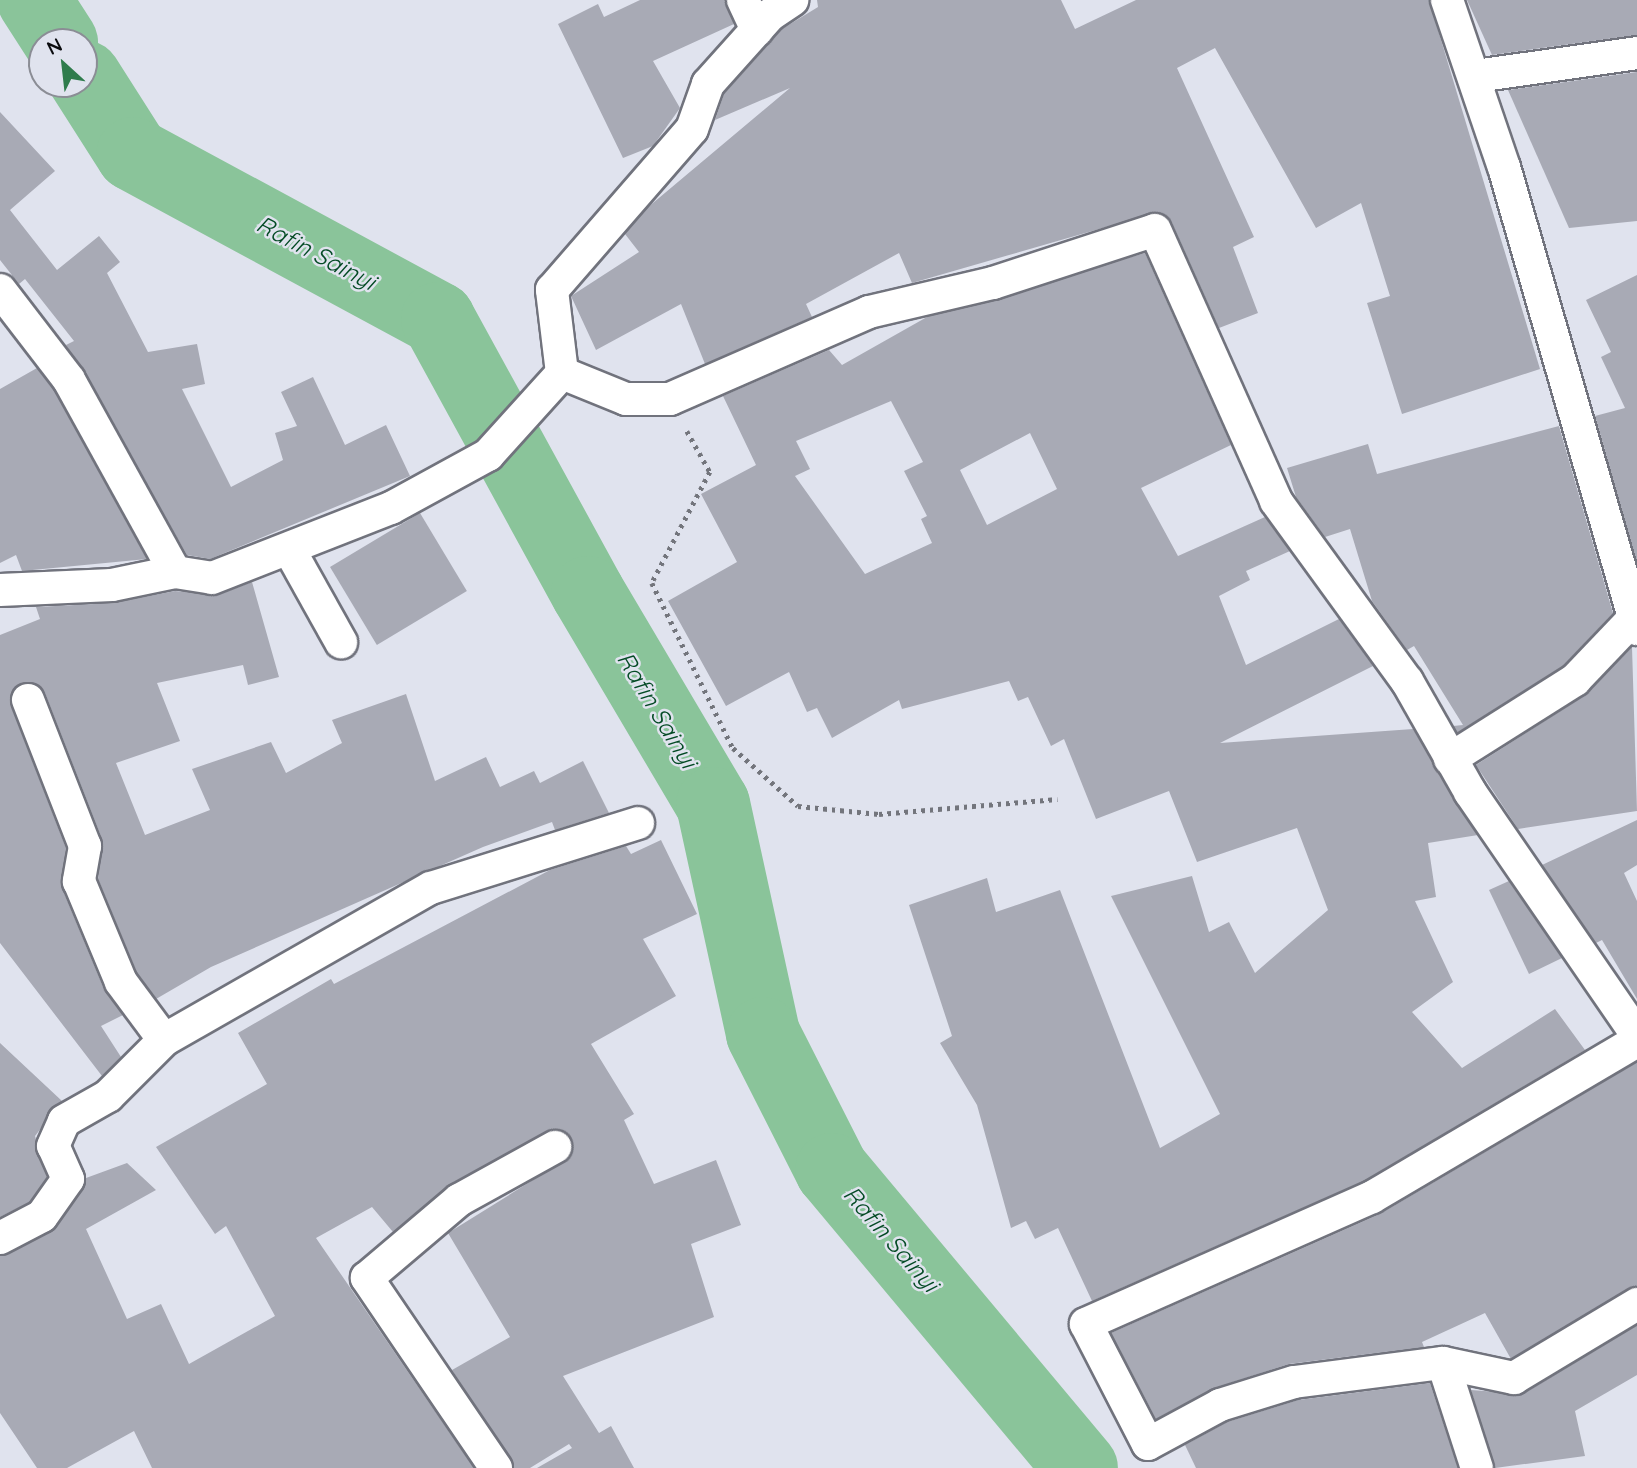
<!DOCTYPE html>
<style>
body{margin:0}
#map{position:relative;width:1637px;height:1468px;overflow:hidden;background:#e0e3ee;font-family:Quicksand,sans-serif}
div>[style]{position:absolute}
[style*='--x']{left:calc(var(--x)*1px);top:calc(var(--y)*1px);width:calc(var(--w)*1px);rotate:calc(var(--a)*1deg)}
.river>*{height:74px;margin:-37px;padding:0 37px;transform-origin:37px;border-radius:37px;background:#8ac49a}
.building>*{inset:0;background:#a8aab5;transform-origin:0 0}
.path>*{height:4.5px;margin-top:-2.25px;transform-origin:0;background:repeating-linear-gradient(90deg,#73757c 0 3.5px,transparent 0 8.5px)}
.roads{filter:drop-shadow(2px 0 #71737d) drop-shadow(-2px 0 #71737d) drop-shadow(0 2px #71737d) drop-shadow(0 -2px #71737d)}
.street>*{height:32px;margin:-16px;padding:0 16px;transform-origin:16px;border-radius:16px;background:#fff}
span{translate:-50% -50%;white-space:nowrap;text-align:center;line-height:1.15;-webkit-text-stroke:5px #e0e3ee;paint-order:stroke}
.water-label{font-size:24px;color:#044b25;font-style:italic}
.north{position:absolute;left:28px;top:28px;width:70px;height:70px;box-sizing:border-box;background:#e0e3ee;border:2px solid #8b8d95;border-radius:50%;rotate:333deg;font-size:19px;font-weight:700;line-height:28px;text-align:center;color:#0b0c0f}
.north::after{content:'';display:block;margin:auto;width:24px;height:32px;background:#2f7c4c;clip-path:polygon(50% 0,100% 100%,50% 72%,0 100%)}
</style>
<div id="map">
<div class="river">
<i style="--x:34;--y:0;--w:50;--a:57.3"></i>
<i style="--x:84;--y:77;--w:91;--a:57.5"></i>
<i style="--x:133;--y:154;--w:347;--a:28.4"></i>
<i style="--x:438;--y:319;--w:312;--a:61.3"></i>
<i style="--x:588;--y:593;--w:245;--a:59.4"></i>
<i style="--x:713;--y:804;--w:235;--a:77.7"></i>
<i style="--x:763;--y:1034;--w:153;--a:63.1"></i>
<i style="--x:832;--y:1170;--w:388;--a:50.1"></i>
</div>
<div class="building">
<i style="clip-path:polygon(640px 0,725px 0,734px 24px,653px 61px,680px 108px,653px 146px,623px 158px,558px 24px,598px 4px,604px 17px)"></i>
<i style="clip-path:polygon(817px 0,1061px 0,1075px 29px,1136px 0,1429px 0,1540px 369px,1402px 414px,1367px 303px,1390px 296px,1361px 203px,1316px 228px,1215px 48px,1177px 68px,1254px 237px,1233px 247px,1258px 313px,1219px 328px,1172px 223px,1158px 212px,912px 283px,899px 253px,806px 304px,812px 317px,705px 364px,681px 304px,596px 350px,571px 296px,639px 252px,625px 234px,647px 208px,790px 88px,715px 120px,724px 94px,782px 29px,818px 7px)"></i>
<i style="clip-path:polygon(1467px 0,1637px 0,1637px 35px,1492px 55px)"></i>
<i style="clip-path:polygon(1637px 72px,1637px 221px,1569px 228px,1508px 90px)"></i>
<i style="clip-path:polygon(0 112px,55px 171px,10px 210px,57px 270px,99px 236px,120px 262px,107px 273px,148px 352px,197px 344px,205px 384px,182px 389px,231px 487px,283px 460px,275px 433px,297px 426px,281px 392px,313px 377px,345px 445px,386px 425px,410px 476px,210px 559px,187px 555px,66px 345px,74px 341px,25px 279px,19px 284px,0 260px)"></i>
<i style="clip-path:polygon(evenodd,1145px 253px,1231px 445px,1141px 488px,1178px 556px,1265px 517px,1290px 551px,1246px 571px,1250px 580px,1219px 596px,1246px 665px,1339px 619px,1373px 666px,1220px 743px,1413px 729px,1478px 835px,1428px 843px,1436px 897px,1415px 901px,1453px 982px,1412px 1012px,1462px 1068px,1555px 1009px,1585px 1050px,1364px 1181px,1092px 1301px,1058px 1228px,1035px 1239px,1026px 1221px,1011px 1228px,977px 1105px,940px 1043px,952px 1036px,909px 905px,987px 878px,996px 912px,1060px 890px,1160px 1148px,1220px 1114px,1111px 896px,1192px 876px,1209px 932px,1229px 922px,1255px 973px,1328px 910px,1297px 828px,1197px 862px,1169px 791px,1096px 819px,1064px 739px,1051px 746px,1028px 697px,1018px 701px,1009px 681px,902px 709px,899px 700px,832px 738px,817px 708px,807px 712px,789px 672px,726px 706px,668px 601px,737px 562px,701px 494px,756px 465px,723px 396px,829px 350px,842px 365px,927px 317px,1145px 253px,891px 401px,923px 462px,904px 471px,927px 516px,921px 519px,932px 543px,865px 574px,795px 476px,810px 469px,796px 441px,891px 401px,1145px 253px,1030px 433px,1057px 489px,987px 525px,960px 470px,1030px 433px)"></i>
<i style="clip-path:polygon(1637px 275px,1637px 563px,1595px 416px,1625px 408px,1601px 357px,1611px 352px,1586px 300px)"></i>
<i style="clip-path:polygon(37px 368px,54px 390px,147px 559px,22px 571px,16px 555px,0 563px,0 389px)"></i>
<i style="clip-path:polygon(1559px 426px,1613px 613px,1563px 666px,1457px 733px,1453px 726px,1463px 725px,1414px 646px,1407px 650px,1372px 601px,1350px 529px,1325px 537px,1296px 497px,1287px 468px,1368px 444px,1377px 474px)"></i>
<i style="left:420px;top:513px;width:91px;height:105px;rotate:59deg"></i>
<i style="clip-path:polygon(252px 582px,279px 677px,248px 685px,243px 665px,157px 683px,180px 741px,116px 763px,145px 835px,210px 810px,192px 769px,271px 742px,286px 773px,342px 743px,332px 720px,406px 694px,435px 781px,486px 757px,500px 787px,534px 771px,540px 783px,583px 761px,609px 813px,555px 830px,552px 822px,483px 847px,211px 967px,156px 999px,137px 973px,98px 879px,102px 839px,45px 693px,31px 682px,21px 683px,11px 706px,66px 848px,62px 888px,104px 989px,123px 1015px,101px 1026px,121px 1057px,102px 1076px,0 943px,0 635px,40px 619px,36px 607px,113px 603px,175px 591px,218px 595px)"></i>
<i style="clip-path:polygon(1632px 647px,1637px 811px,1518px 829px,1476px 765px,1585px 695px)"></i>
<i style="clip-path:polygon(1637px 820px,1637px 865px,1624px 873px,1637px 901px,1637px 999px,1602px 940px,1596px 943px,1542px 865px)"></i>
<i style="clip-path:polygon(661px 840px,697px 914px,643px 939px,676px 996px,591px 1044px,634px 1114px,624px 1120px,654px 1184px,716px 1160px,741px 1225px,691px 1244px,714px 1317px,563px 1376px,599px 1433px,611px 1426px,634px 1468px,537px 1468px,572px 1448px,569px 1444px,530px 1468px,514px 1468px,452px 1370px,510px 1337px,448px 1233px,570px 1157px,571px 1139px,555px 1129px,450px 1184px,393px 1232px,372px 1207px,316px 1238px,474px 1468px,152px 1468px,134px 1431px,67px 1468px,37px 1468px,0 1413px,0 1256px,57px 1227px,86px 1178px,127px 1163px,156px 1190px,86px 1229px,127px 1319px,161px 1304px,189px 1364px,275px 1316px,226px 1226px,215px 1234px,156px 1147px,267px 1084px,238px 1033px,331px 979px,334px 984px,550px 870px,626px 846px,631px 854px)"></i>
<i style="clip-path:polygon(1509px 881px,1562px 958px,1529px 974px,1489px 890px)"></i>
<i style="clip-path:polygon(0 1043px,62px 1101px,35px 1136px,47px 1177px,30px 1202px,0 1217px)"></i>
<i style="clip-path:polygon(1637px 1062px,1637px 1286px,1511px 1359px,1485px 1313px,1422px 1342px,1424px 1347px,1289px 1364px,1214px 1388px,1156px 1419px,1111px 1333px,1380px 1214px)"></i>
<i style="clip-path:polygon(1637px 1325px,1637px 1375px,1575px 1411px,1585px 1456px,1495px 1468px,1471px 1390px,1523px 1394px)"></i>
<i style="clip-path:polygon(1430px 1383px,1458px 1468px,1196px 1468px,1185px 1445px,1227px 1422px,1298px 1400px)"></i>
</div>
<div class="path">
<i style="--x:687;--y:431;--w:47;--a:60.7"></i>
<i style="--x:710;--y:472;--w:125;--a:117.6"></i>
<i style="--x:652;--y:583;--w:184;--a:63.9"></i>
<i style="--x:733;--y:748;--w:87;--a:41.7"></i>
<i style="--x:798;--y:806;--w:81;--a:5.6"></i>
<i style="--x:879;--y:814;--w:179;--a:-4.8"></i>
</div>
<div class="roads">
<div class="street">
<i style="--x:743;--y:0;--w:33;--a:65"></i>
<i style="--x:1447;--y:0;--w:176;--a:71.2"></i>
<i style="--x:1504;--y:167;--w:481;--a:73.9"></i>
<i style="--x:1476;--y:76;--w:163;--a:-8.1"></i>
<i style="--x:0;--y:290;--w:113;--a:52.5"></i>
<i style="--x:69;--y:380;--w:219;--a:61.1"></i>
<i style="--x:562;--y:373;--w:69;--a:22.1"></i>
<i style="--x:626;--y:399;--w:44;--a:0"></i>
<i style="--x:670;--y:399;--w:217;--a:-23.6"></i>
<i style="--x:869;--y:312;--w:127;--a:-13.2"></i>
<i style="--x:993;--y:283;--w:170;--a:-18.1"></i>
<i style="--x:1155;--y:230;--w:297;--a:65.9"></i>
<i style="--x:1276;--y:501;--w:223;--a:54"></i>
<i style="--x:1407;--y:681;--w:128;--a:60.4"></i>
<i style="--x:1470;--y:792;--w:295;--a:55.5"></i>
<i style="--x:289;--y:549;--w:107;--a:60.8"></i>
<i style="--x:0;--y:590;--w:112;--a:-2.6"></i>
<i style="--x:112;--y:585;--w:64;--a:-11.7"></i>
<i style="--x:175;--y:572;--w:37;--a:9"></i>
<i style="--x:212;--y:578;--w:192;--a:-21.4"></i>
<i style="--x:391;--y:508;--w:111;--a:-28.7"></i>
<i style="--x:488;--y:455;--w:110;--a:-47.9"></i>
<i style="--x:562;--y:373;--w:84;--a:-96.9"></i>
<i style="--x:552;--y:290;--w:213;--a:-49"></i>
<i style="--x:692;--y:129;--w:48;--a:-70.4"></i>
<i style="--x:708;--y:84;--w:93;--a:-48.1"></i>
<i style="--x:770;--y:15;--w:27;--a:-34"></i>
<i style="--x:28;--y:700;--w:157;--a:68.7"></i>
<i style="--x:85;--y:846;--w:36;--a:100"></i>
<i style="--x:79;--y:881;--w:109;--a:67.4"></i>
<i style="--x:121;--y:982;--w:72;--a:53.4"></i>
<i style="--x:1450;--y:759;--w:148;--a:-32.3"></i>
<i style="--x:1575;--y:680;--w:90;--a:-46.4"></i>
<i style="--x:1637;--y:1041;--w:308;--a:149.5"></i>
<i style="--x:1372;--y:1197;--w:313;--a:156.1"></i>
<i style="--x:1086;--y:1324;--w:135;--a:62.7"></i>
<i style="--x:1148;--y:1444;--w:82;--a:-28.4"></i>
<i style="--x:1220;--y:1405;--w:77;--a:-17.3"></i>
<i style="--x:1294;--y:1382;--w:150;--a:-7.3"></i>
<i style="--x:1443;--y:1363;--w:73;--a:11.9"></i>
<i style="--x:1514;--y:1378;--w:144;--a:-31"></i>
<i style="--x:0;--y:1238;--w:47;--a:-27.6"></i>
<i style="--x:42;--y:1216;--w:45;--a:-54.9"></i>
<i style="--x:68;--y:1179;--w:36;--a:-114"></i>
<i style="--x:53;--y:1146;--w:27;--a:-66"></i>
<i style="--x:64;--y:1121;--w:51;--a:-29.6"></i>
<i style="--x:108;--y:1096;--w:79;--a:-45"></i>
<i style="--x:164;--y:1040;--w:307;--a:-29.7"></i>
<i style="--x:431;--y:888;--w:217;--a:-17.4"></i>
<i style="--x:1443;--y:1363;--w:110;--a:72.1"></i>
<i style="--x:496;--y:1468;--w:230;--a:-124.2"></i>
<i style="--x:367;--y:1278;--w:121;--a:-40.3"></i>
<i style="--x:459;--y:1200;--w:110;--a:-28.9"></i>
</div>
</div>
<div class="water-label">
<span style="left:316px;top:253px;rotate:28deg">Rafin Sainyi</span>
<span style="left:657px;top:710px;rotate:59deg">Rafin Sainyi</span>
<span style="left:891px;top:1239px;rotate:49deg">Rafin Sainyi</span>
</div>
<div class="north">N</div>
</div>
